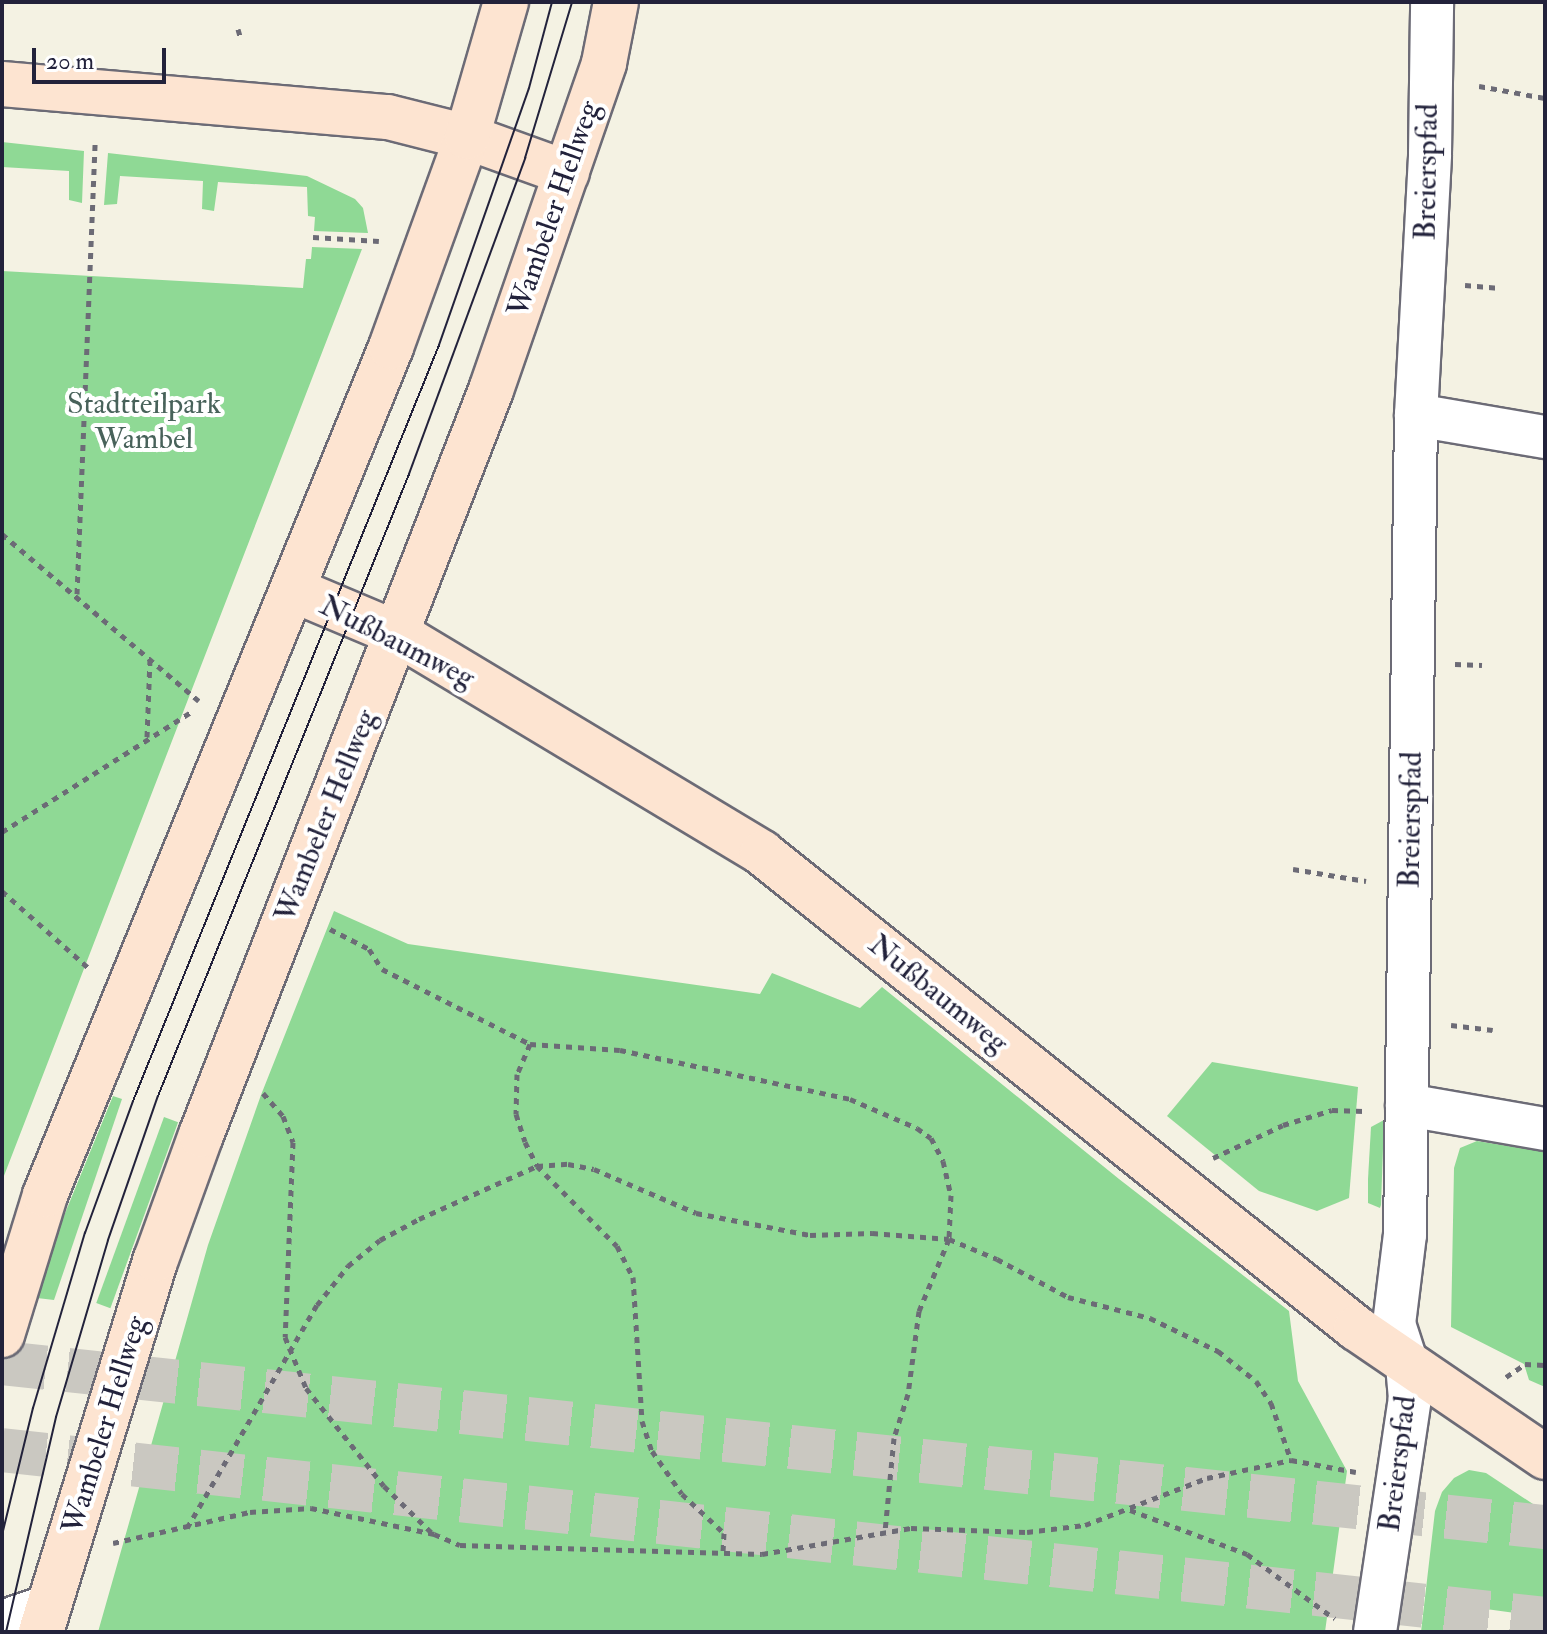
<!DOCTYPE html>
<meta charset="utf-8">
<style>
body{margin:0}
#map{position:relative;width:1547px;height:1634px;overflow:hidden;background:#f4f2e3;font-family:"IM FELL Double Pica",serif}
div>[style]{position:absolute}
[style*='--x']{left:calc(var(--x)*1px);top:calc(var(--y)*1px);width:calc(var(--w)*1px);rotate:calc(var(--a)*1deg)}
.green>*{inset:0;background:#8fd995;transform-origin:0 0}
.highway-tunnel>*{height:44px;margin-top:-22px;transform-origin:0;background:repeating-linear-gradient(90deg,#cac8c1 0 44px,transparent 0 66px)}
.path>*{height:5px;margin-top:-2.5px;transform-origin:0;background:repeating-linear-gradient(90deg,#6c6b76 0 6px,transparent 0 12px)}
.roads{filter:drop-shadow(2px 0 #6c6b76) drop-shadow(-2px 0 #6c6b76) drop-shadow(0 2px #6c6b76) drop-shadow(0 -2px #6c6b76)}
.street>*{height:42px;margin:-21px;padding:0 21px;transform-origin:21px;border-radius:21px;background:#fff}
.secondary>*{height:44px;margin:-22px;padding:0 22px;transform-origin:22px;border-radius:22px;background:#fde4d1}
.tram>*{height:2px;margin:-1px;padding:0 1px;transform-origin:1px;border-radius:1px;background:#22223b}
span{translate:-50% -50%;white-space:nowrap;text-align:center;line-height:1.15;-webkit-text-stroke:8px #fff;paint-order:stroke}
.street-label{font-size:30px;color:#22223b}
.park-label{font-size:30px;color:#48625a}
.frame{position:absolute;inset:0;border:4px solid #22223b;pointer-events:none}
.scale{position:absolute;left:32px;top:48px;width:134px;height:36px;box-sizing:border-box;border:4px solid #22223b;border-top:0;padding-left:10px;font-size:24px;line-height:28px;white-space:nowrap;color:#22223b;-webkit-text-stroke:6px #fff;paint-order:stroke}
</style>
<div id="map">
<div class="green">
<i style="clip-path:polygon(2px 142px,84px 151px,82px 203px,69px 200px,69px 171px,2px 167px)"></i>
<i style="clip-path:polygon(108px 153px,307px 176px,355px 199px,363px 208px,368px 233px,314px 231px,315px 217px,308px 216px,307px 187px,218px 182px,214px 211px,202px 209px,203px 181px,120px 176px,117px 204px,104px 205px)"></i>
<i style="clip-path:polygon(312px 247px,362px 249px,2px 1181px,2px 271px,303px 288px,306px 259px,311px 259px)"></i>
<i style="clip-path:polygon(334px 911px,408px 944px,760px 994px,772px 973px,860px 1008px,882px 987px,1119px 1179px,1289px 1311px,1298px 1381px,1347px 1471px,1325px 1632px,98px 1632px,208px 1245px,261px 1095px)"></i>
<i style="clip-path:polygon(1212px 1062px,1358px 1087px,1349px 1198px,1317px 1211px,1259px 1191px,1167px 1116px)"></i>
<i style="clip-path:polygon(113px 1096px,122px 1099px,54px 1300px,37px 1298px,59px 1228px)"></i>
<i style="left:164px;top:1117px;width:15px;height:198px;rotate:20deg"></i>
<i style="clip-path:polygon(1384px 1120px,1381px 1205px,1380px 1208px,1368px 1203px,1368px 1179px,1371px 1127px)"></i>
<i style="clip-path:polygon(1477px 1141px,1545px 1152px,1545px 1387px,1529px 1380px,1524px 1364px,1451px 1327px,1454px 1168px,1460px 1148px)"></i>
<i style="clip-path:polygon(1469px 1470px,1486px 1473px,1545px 1512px,1545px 1617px,1486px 1609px,1470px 1632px,1421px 1632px,1435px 1511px,1442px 1492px,1454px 1478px)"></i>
</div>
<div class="highway-tunnel">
<i style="--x:2;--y:1363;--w:1552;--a:6.07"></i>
<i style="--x:2;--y:1450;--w:1552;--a:6.25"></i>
</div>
<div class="path">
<i style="--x:238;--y:29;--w:7;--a:74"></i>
<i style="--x:1479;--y:86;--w:67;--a:10.3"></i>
<i style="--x:313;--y:237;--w:66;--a:3.5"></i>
<i style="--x:1465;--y:285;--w:35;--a:5"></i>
<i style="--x:2;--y:534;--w:258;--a:40.3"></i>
<i style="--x:77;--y:594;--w:450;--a:-87.7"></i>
<i style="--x:1455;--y:664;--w:27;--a:2"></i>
<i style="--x:147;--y:737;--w:78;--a:-87.8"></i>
<i style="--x:2;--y:832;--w:226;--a:-32.4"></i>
<i style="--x:1293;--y:869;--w:74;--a:9.3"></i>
<i style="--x:2;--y:891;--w:119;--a:41.6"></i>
<i style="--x:330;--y:929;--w:44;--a:27.1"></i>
<i style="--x:369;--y:949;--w:24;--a:57"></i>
<i style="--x:382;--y:969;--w:166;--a:26.9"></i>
<i style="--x:530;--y:1044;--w:90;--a:3.8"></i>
<i style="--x:620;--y:1050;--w:235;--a:12"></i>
<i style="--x:850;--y:1099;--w:73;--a:23.4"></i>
<i style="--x:917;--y:1128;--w:17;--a:36"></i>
<i style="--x:931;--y:1138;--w:26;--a:62"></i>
<i style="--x:943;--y:1161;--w:35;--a:77"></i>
<i style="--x:951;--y:1195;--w:44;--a:92.6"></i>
<i style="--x:949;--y:1239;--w:78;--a:112.6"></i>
<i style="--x:919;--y:1311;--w:84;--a:97.5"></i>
<i style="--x:908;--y:1394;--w:46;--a:107.7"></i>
<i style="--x:894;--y:1438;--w:93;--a:95.5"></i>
<i style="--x:1451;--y:1025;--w:42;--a:6.8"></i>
<i style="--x:530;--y:1044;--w:33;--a:113"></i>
<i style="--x:517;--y:1074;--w:40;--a:91.4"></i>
<i style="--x:516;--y:1114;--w:29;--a:72"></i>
<i style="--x:525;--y:1142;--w:27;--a:63"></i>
<i style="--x:537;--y:1166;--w:113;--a:45"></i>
<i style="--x:617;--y:1246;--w:35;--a:63"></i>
<i style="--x:633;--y:1277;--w:144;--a:86.4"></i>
<i style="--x:642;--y:1421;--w:32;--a:72"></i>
<i style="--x:652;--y:1451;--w:52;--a:55.1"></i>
<i style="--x:682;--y:1494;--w:57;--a:42.9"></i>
<i style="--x:724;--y:1533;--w:19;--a:93"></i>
<i style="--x:263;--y:1093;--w:30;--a:49"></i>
<i style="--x:283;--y:1116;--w:28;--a:69"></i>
<i style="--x:293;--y:1142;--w:195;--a:92.3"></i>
<i style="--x:285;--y:1337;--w:55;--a:67.6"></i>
<i style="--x:306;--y:1388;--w:125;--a:51.5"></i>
<i style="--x:384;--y:1486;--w:69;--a:44.4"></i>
<i style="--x:1213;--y:1158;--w:77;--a:-25.2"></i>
<i style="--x:1283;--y:1125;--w:51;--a:-17"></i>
<i style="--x:1332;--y:1110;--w:32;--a:2"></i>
<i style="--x:1506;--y:1377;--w:23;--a:-34"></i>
<i style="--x:1525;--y:1364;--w:20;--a:3"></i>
<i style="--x:1130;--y:1510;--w:125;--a:20.6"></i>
<i style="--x:1247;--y:1554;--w:109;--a:36.5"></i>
<i style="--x:187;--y:1528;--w:258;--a:-59.8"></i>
<i style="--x:317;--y:1305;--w:50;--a:-51.5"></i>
<i style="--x:348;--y:1266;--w:41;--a:-39.1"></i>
<i style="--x:380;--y:1240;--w:44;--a:-28.3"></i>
<i style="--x:419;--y:1219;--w:129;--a:-24.2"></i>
<i style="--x:537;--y:1166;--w:31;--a:-4"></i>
<i style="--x:568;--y:1164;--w:26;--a:11"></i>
<i style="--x:594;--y:1169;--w:111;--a:23.3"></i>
<i style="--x:696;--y:1213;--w:116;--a:10.9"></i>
<i style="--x:810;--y:1235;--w:62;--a:-1.8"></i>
<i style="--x:872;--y:1233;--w:77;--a:4.5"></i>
<i style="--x:949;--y:1239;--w:52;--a:22.6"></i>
<i style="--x:997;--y:1259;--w:81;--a:28.2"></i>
<i style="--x:1068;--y:1297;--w:85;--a:14.4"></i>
<i style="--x:1150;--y:1318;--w:76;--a:25.9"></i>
<i style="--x:1218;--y:1351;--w:48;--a:38.3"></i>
<i style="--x:1256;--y:1381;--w:27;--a:56"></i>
<i style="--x:1271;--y:1403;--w:60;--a:70.7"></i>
<i style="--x:113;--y:1543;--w:140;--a:-12.8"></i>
<i style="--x:250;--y:1512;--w:61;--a:-3.8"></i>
<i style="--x:311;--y:1508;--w:126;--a:11.9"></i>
<i style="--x:434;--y:1534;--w:28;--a:23"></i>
<i style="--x:460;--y:1545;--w:302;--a:1.7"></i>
<i style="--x:762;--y:1554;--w:151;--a:-9.9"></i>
<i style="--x:911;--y:1528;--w:116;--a:2"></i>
<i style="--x:1027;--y:1532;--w:58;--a:-6.9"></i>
<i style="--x:1085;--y:1525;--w:131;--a:-21.1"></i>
<i style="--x:1207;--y:1478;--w:86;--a:-12.1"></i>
<i style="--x:1291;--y:1460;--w:66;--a:10.5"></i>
</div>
<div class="roads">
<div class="street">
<i style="--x:1416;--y:415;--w:131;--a:9.7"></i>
<i style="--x:1407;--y:1105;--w:140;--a:9.9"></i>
<i style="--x:2;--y:1622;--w:49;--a:-19.2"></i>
<i style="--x:1375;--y:1632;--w:236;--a:-81.5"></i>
<i style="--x:1410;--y:1399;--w:35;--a:-95"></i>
<i style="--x:1407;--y:1364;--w:42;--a:-108"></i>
<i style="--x:1394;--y:1324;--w:91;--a:-83"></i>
<i style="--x:1405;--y:1234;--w:819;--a:-89.23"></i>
<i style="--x:1416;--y:415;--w:261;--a:-86.9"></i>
<i style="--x:1430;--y:154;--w:152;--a:-89.2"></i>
</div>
<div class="secondary">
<i style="--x:2;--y:84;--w:387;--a:4.9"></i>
<i style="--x:388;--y:117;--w:81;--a:14.2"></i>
<i style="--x:467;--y:137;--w:106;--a:19.8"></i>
<i style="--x:294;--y:590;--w:113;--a:22.9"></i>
<i style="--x:398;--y:634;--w:425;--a:31"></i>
<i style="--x:762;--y:853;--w:761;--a:38.65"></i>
<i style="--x:1356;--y:1328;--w:229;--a:34.3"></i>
<i style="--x:2;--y:1335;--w:146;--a:-72.9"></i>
<i style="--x:45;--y:1195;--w:916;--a:-67.8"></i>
<i style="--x:391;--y:347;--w:223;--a:-70.1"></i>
<i style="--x:467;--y:137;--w:141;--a:-73.9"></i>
<i style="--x:41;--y:1632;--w:390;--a:-72.9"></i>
<i style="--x:156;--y:1259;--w:132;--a:-70.1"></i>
<i style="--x:201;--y:1135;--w:799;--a:-68.73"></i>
<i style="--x:491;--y:390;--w:346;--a:-70.9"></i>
<i style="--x:604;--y:63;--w:62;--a:-78.9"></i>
</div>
</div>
<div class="tram">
<i style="--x:2;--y:1535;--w:131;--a:-76.3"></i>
<i style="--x:33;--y:1408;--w:183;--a:-73.5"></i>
<i style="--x:85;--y:1233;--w:140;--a:-70"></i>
<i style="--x:133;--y:1101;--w:816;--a:-67.96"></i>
<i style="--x:439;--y:345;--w:272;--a:-70.7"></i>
<i style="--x:529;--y:88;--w:89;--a:-75"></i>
<i style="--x:6;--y:1632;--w:221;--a:-76.9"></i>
<i style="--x:56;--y:1417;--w:184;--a:-73.6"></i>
<i style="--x:108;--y:1240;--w:152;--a:-70.9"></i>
<i style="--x:158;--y:1096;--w:671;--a:-68.02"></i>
<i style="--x:409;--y:474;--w:337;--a:-69.8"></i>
<i style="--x:525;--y:158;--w:163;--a:-73.2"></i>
</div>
<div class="street-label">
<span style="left:1427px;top:172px;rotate:-89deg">Breierspfad</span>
<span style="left:554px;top:209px;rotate:-71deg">Wambeler Hellweg</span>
<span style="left:397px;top:642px;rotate:27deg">Nußbaumweg</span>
<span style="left:326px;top:816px;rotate:-68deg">Wambeler Hellweg</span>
<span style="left:1411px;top:820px;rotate:-89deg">Breierspfad</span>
<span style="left:938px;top:994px;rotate:39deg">Nußbaumweg</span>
<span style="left:105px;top:1425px;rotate:-73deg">Wambeler Hellweg</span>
<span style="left:1398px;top:1464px;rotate:-83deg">Breierspfad</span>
</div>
<div class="park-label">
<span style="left:144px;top:421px">Stadtteilpark<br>Wambel</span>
</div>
<div class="frame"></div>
<div class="scale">20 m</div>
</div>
